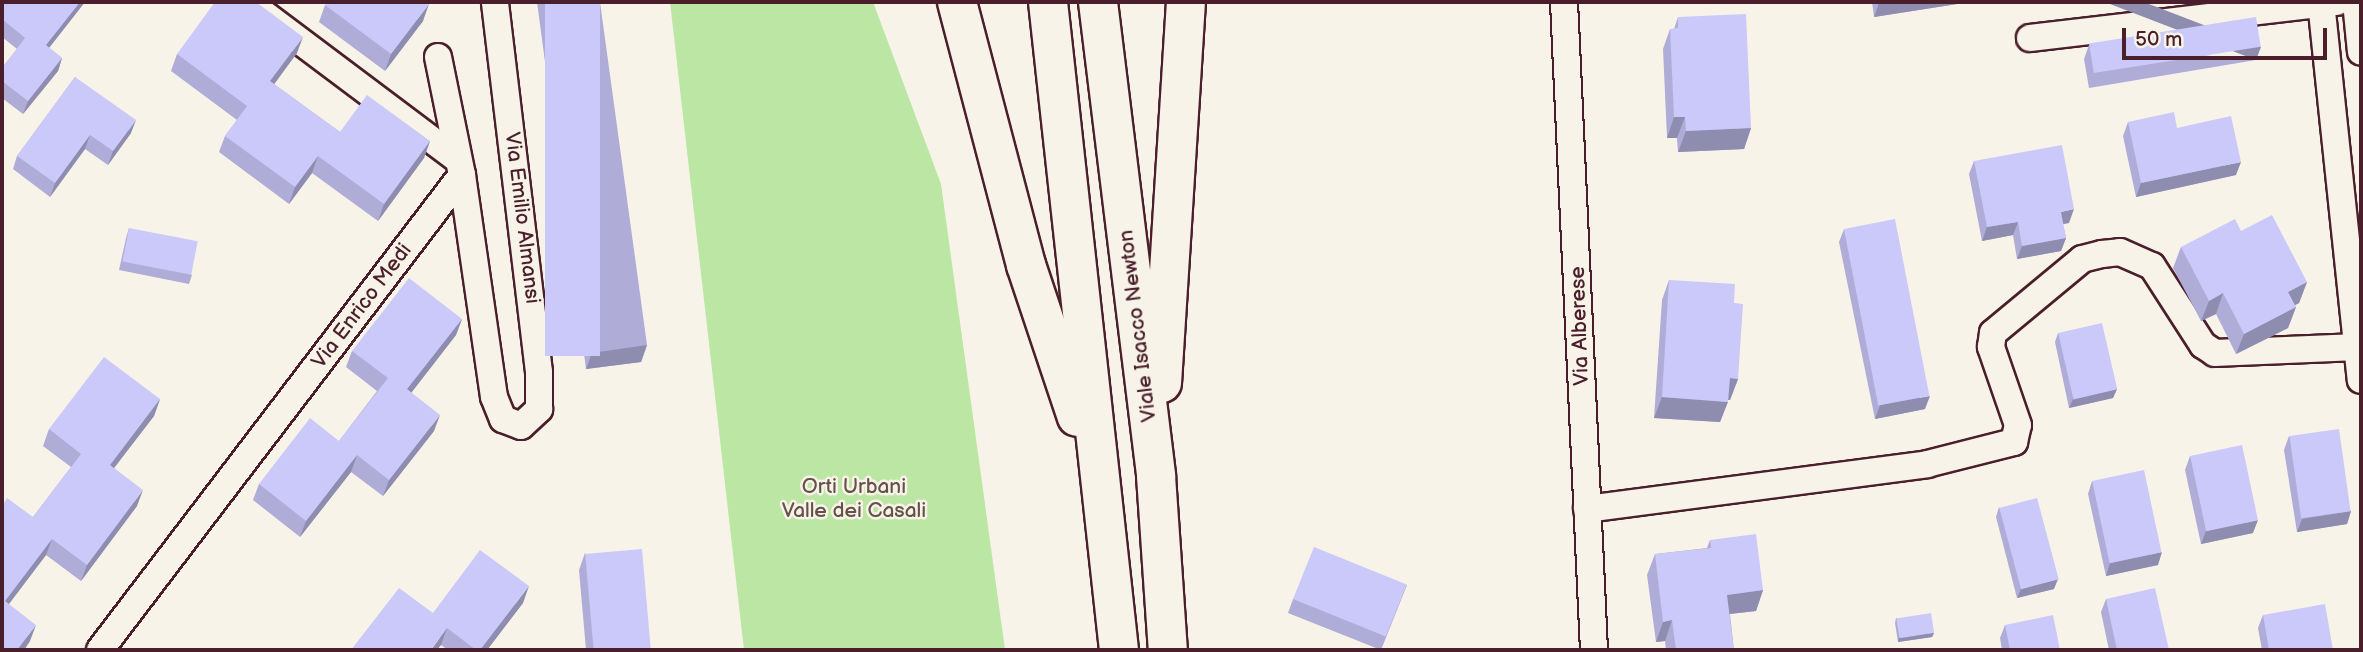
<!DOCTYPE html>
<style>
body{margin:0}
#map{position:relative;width:2363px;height:652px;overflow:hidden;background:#f7f3e8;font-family:"Balsamiq Sans",sans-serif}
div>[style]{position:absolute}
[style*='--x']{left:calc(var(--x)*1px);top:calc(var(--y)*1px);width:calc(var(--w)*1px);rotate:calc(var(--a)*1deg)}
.green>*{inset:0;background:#bbe6a3}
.roads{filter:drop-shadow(2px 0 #4a1f2b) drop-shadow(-2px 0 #4a1f2b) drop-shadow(0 2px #4a1f2b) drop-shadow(0 -2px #4a1f2b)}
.street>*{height:26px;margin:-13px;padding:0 13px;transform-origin:13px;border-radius:13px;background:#f7f3e8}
.highway>*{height:38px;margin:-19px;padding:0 19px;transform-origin:19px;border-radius:19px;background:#f7f3e8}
.wall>*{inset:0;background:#afacd7}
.shaded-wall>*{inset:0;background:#8e8caf;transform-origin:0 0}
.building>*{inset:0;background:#cbc8fa;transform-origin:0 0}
span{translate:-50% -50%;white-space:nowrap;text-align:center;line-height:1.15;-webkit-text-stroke:5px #f7f3e8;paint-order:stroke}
.street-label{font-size:21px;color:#4a1f2b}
.park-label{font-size:21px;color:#665149}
.frame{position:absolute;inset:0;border:4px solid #4a1f2b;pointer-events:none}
.scale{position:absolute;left:2122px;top:28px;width:205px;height:32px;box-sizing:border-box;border:4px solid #4a1f2b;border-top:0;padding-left:9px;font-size:21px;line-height:24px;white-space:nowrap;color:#4a1f2b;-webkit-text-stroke:5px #f7f3e8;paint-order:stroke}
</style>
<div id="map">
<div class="green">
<i style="clip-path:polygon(670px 2px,873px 2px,941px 184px,1005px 650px,744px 650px)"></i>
</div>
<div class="roads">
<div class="street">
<i style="--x:248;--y:2;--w:261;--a:36.9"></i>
<i style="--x:1564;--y:2;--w:649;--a:87.35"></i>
<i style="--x:2321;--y:2;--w:380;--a:84"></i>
<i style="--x:2356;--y:2;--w:50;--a:84.3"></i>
<i style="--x:2030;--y:38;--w:309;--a:-6.7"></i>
<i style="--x:438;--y:57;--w:120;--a:78.5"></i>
<i style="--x:462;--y:175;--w:224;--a:81.8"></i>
<i style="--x:494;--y:397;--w:24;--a:68"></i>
<i style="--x:503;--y:419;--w:19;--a:21"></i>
<i style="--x:521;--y:426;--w:25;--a:-43"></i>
<i style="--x:539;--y:409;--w:37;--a:-90"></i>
<i style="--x:539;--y:372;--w:373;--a:-96.8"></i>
<i style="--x:1587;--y:509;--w:343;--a:-7.5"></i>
<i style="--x:1927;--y:464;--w:90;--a:-14.2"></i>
<i style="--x:2014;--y:442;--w:17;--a:-77"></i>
<i style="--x:2018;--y:425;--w:83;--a:-109.1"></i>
<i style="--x:1991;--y:347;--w:14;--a:-82"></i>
<i style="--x:1993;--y:333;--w:116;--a:-39.7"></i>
<i style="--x:2082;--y:259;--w:21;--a:-14"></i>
<i style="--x:2102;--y:254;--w:18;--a:-6"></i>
<i style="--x:2120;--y:252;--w:35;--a:24"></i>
<i style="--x:2152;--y:266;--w:94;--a:57.2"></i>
<i style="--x:2203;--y:345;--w:14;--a:34"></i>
<i style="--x:2215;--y:353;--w:142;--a:-2.4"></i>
<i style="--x:100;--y:650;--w:597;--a:-52.69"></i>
</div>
<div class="highway">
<i style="--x:957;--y:2;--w:272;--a:75.3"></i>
<i style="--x:1026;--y:265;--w:160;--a:71.5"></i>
<i style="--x:1048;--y:2;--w:652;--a:83.75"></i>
<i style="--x:1098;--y:2;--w:478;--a:83"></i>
<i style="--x:1156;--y:476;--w:174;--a:86.1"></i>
<i style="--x:1162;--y:383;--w:382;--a:-86.4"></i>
</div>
</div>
<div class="wall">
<i style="clip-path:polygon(2px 2px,85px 2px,49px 48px,62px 58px,58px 71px,23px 114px,2px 98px,2px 68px,17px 49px,2px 37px)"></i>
<i style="clip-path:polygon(537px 2px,600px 2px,647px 345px,641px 362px,586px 369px)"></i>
<i style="clip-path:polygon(1872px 2px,1970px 2px,1874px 17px)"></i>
<i style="clip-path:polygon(325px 5px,423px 21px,385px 71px,319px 22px)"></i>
<i style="clip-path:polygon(1678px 17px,1751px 128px,1744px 149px,1678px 152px,1677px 138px,1667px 138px,1663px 49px,1670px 29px,1674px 29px)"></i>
<i style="clip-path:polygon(2089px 45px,2256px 60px,2089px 88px,2084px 59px)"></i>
<i style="clip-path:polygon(297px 53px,274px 84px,340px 132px,430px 141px,424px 158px,378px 221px,312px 173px,289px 204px,219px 152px,225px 136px,237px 120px,171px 71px,177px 54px)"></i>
<i style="clip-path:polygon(75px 77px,131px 133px,108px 165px,85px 149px,50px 197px,13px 169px,17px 156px)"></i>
<i style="clip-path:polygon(2128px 122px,2177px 128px,2236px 175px,2136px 197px,2123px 136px)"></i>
<i style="clip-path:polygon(1974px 161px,2069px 223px,2063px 224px,2066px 238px,2061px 251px,2017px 259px,2013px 235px,1982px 241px,1969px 174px)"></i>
<i style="clip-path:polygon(129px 228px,192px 275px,189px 284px,119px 270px,126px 238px)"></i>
<i style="clip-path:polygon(1844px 229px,1925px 409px,1875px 419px,1839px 242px)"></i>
<i style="clip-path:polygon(2241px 231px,2307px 282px,2299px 303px,2295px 305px,2296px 307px,2288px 328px,2236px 354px,2216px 314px,2201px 321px,2173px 268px,2181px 247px)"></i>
<i style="clip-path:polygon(1669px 280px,1734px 303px,1738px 379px,1730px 400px,1728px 400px,1720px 422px,1654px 418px,1662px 300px)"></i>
<i style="clip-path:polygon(462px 319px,456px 335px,411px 393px,434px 431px,383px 496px,351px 472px,300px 537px,253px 500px,259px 484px,339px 441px,377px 391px,346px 367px,352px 351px)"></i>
<i style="clip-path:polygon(2058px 333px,2117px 389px,2113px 398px,2069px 408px,2055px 342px)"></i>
<i style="clip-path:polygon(160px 399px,154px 416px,114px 468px,137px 506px,81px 581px,46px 555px,9px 604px,30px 641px,24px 650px,2px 650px,2px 506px,33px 517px,71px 467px,43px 446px,49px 429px)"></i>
<i style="clip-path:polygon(2289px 436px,2351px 511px,2347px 524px,2297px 532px,2284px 450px)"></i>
<i style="clip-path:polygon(2190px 456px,2253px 533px,2201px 544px,2185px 470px)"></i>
<i style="clip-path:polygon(2092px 481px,2158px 565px,2106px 576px,2088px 494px)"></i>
<i style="clip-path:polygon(1999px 507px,2054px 589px,2017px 598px,1996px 517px)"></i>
<i style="clip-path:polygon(1710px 540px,1763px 590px,1756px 611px,1730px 614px,1734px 650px,1666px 650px,1665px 641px,1656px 642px,1647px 575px,1655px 554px,1707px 548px)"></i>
<i style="clip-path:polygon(585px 553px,651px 650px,586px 650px,579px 570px)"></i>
<i style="clip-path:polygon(1407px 585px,1381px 650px,1288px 613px,1293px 599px)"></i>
<i style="clip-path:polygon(2106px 599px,2169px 650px,2109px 650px,2101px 612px)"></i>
<i style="clip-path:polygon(523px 603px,487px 650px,448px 650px,441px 645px,433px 613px)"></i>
<i style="clip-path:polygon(2263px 615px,2333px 650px,2262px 650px,2258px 628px)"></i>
<i style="clip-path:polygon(1896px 618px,1934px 633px,1932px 637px,1898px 642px,1895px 623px)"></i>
<i style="clip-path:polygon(2005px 625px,2060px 650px,2002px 650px,2000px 638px)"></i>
</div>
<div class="shaded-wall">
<i style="clip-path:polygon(80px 2px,85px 2px,41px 58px,46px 45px)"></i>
<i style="clip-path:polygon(1889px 2px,1970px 2px,1874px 17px,1879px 3px)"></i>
<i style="clip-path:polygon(429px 4px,423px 21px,385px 71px,391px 54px)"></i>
<i style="clip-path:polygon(303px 37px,297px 53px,264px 98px,270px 81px)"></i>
<i style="left:2261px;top:47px;width:14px;height:169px;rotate:111deg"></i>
<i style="clip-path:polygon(62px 58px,58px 71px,23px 114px,28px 101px)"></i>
<i style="clip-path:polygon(1674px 117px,1685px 117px,1677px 138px,1667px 138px)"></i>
<i style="clip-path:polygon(136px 120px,131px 133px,108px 165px,113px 151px)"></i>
<i style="clip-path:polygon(1751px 128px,1744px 149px,1678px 152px,1686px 131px)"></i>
<i style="clip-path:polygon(90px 135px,85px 149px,50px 197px,55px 183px)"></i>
<i style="clip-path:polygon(430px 141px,424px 158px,378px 221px,384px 204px)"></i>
<i style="clip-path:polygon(318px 156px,312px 173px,289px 204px,295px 187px)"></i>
<i style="clip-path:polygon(2241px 162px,2236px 175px,2136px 197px,2141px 183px)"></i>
<i style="clip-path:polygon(2074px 209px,2069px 223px,2056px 225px,2061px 212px)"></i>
<i style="clip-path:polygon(2018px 222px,2013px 235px,1982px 241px,1987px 227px)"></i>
<i style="clip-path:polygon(2066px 238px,2061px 251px,2017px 259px,2022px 246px)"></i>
<i style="clip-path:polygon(2307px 282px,2299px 303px,2280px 313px,2288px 292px)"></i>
<i style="clip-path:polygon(2223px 293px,2216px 314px,2201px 321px,2209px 301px)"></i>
<i style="clip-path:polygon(2296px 307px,2288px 328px,2236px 354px,2244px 334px)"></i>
<i style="clip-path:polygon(462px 319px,456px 335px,401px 406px,407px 389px)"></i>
<i style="clip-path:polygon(647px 345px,641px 362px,586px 369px,592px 353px)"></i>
<i style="clip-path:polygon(1730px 378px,1738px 379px,1730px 400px,1722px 399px)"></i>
<i style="clip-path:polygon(2117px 389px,2113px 398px,2069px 408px,2073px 399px)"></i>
<i style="clip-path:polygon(1930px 396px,1925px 409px,1875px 419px,1880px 405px)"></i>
<i style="clip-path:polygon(1662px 397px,1728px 402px,1720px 422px,1654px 418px)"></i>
<i style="clip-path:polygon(160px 399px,154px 416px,104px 481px,110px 465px)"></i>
<i style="clip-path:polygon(440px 415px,434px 431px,383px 496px,389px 480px)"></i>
<i style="clip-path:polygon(357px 455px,351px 472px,300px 537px,306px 521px)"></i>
<i style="clip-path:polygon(143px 490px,137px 506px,81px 581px,87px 565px)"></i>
<i style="clip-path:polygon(2351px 511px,2347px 524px,2297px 532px,2302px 519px)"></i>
<i style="clip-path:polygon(2258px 520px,2253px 533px,2201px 544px,2206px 531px)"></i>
<i style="clip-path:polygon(52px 539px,46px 555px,2px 613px,5px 601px)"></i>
<i style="clip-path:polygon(2162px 552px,2158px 565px,2106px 576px,2110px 563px)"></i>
<i style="clip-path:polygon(2058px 579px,2054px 589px,2017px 598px,2021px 589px)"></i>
<i style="clip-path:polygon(529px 586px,523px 603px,487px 650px,480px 650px)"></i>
<i style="clip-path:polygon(1763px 590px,1756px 611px,1720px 615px,1727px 595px)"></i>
<i style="clip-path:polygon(1672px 620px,1665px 641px,1656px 642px,1663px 622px)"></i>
<i style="clip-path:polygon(36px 625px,30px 641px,24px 650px,17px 650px)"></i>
<i style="clip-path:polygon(447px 628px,441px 645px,437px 650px,431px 650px)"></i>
<i style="clip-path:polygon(1934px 633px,1932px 637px,1898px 642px,1899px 637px)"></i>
</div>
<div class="building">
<i style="clip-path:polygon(2px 2px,80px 2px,46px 45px,62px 58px,28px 101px,2px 81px,2px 68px,25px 38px,2px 19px)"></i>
<i style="clip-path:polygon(215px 2px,256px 2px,303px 37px,270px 81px,340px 132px,367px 95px,430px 141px,384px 204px,318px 156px,295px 187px,225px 136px,247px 106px,177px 54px)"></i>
<i style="clip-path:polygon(327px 2px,426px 2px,429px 4px,391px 54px,325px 5px)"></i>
<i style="left:545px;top:2px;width:55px;height:354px"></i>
<i style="clip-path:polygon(1746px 14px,1751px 128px,1686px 131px,1685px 117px,1674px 117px,1670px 29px,1678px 28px,1678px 17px)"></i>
<i style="left:2256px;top:17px;width:30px;height:169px;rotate:81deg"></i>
<i style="clip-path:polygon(75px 77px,136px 120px,113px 151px,90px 135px,55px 183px,17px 156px)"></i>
<i style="clip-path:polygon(2174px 112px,2177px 128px,2231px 116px,2241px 162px,2141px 183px,2128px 122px)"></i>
<i style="clip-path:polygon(2062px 145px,2074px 209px,2061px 212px,2066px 238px,2022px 246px,2018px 222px,1987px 227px,1974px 161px)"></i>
<i style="clip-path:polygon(2272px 215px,2307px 282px,2288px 292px,2296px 307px,2244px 334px,2223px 293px,2209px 301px,2181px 247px,2235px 219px,2241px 231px)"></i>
<i style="left:1895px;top:219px;width:180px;height:52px;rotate:79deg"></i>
<i style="left:129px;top:228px;width:70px;height:34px;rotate:11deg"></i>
<i style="clip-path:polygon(409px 278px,462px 319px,407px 389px,440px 415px,389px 480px,357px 455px,306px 521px,259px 484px,310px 418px,339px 441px,388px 378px,352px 351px)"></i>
<i style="clip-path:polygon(1669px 280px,1735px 284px,1734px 303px,1743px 304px,1738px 379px,1730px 378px,1728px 402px,1662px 397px)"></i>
<i style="left:2102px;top:323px;width:68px;height:45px;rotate:77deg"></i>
<i style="clip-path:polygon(104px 357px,160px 399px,110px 465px,143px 490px,87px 565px,52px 539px,5px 601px,36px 625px,17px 650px,2px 650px,2px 506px,7px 498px,33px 517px,81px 454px,49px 429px)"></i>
<i style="left:2339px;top:429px;width:83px;height:50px;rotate:82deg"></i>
<i style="left:2242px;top:445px;width:77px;height:53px;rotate:78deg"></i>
<i style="left:2144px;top:470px;width:84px;height:53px;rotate:78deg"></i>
<i style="left:2037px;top:498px;width:84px;height:39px;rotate:75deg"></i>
<i style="clip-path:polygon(1756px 534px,1763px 590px,1727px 595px,1734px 650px,1676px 650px,1672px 620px,1663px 622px,1655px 554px,1711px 548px,1710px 540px)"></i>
<i style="left:1314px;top:547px;width:100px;height:56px;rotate:22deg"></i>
<i style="left:642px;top:549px;width:101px;height:57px;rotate:85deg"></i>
<i style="clip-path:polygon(480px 550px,529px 586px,480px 650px,476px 650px,447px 628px,431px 650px,351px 650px,399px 588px,433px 613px)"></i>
<i style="clip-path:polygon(2155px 588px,2169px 650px,2117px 650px,2106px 599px)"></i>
<i style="clip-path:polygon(2325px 604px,2333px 650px,2269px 650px,2263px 615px)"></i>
<i style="left:1931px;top:613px;width:20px;height:35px;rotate:81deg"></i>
<i style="clip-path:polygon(2053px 615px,2060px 650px,2010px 650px,2005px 625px)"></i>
</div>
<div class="street-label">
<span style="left:522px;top:218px;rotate:83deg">Via Emilio Almansi</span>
<span style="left:362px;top:306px;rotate:-53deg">Via Enrico Medi</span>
<span style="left:1138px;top:326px;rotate:-97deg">Viale Isacco Newton</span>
<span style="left:1580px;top:326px;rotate:-92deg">Via Alberese</span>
</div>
<div class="park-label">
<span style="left:854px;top:499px">Orti Urbani<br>Valle dei Casali</span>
</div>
<div class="frame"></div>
<div class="scale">50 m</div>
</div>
